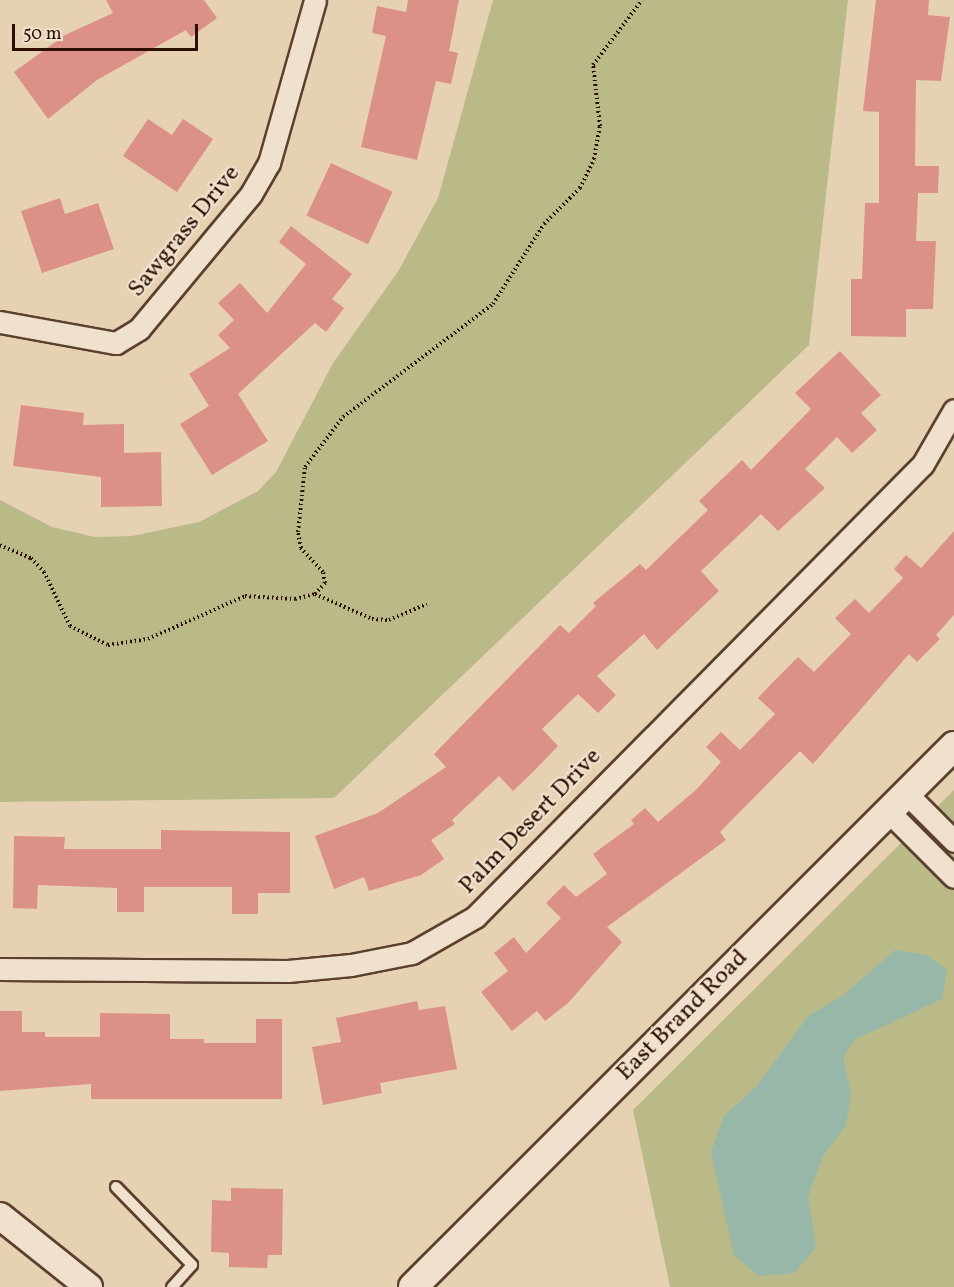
<!DOCTYPE html>
<style>
body{margin:0}
#map{position:relative;width:954px;height:1287px;overflow:hidden;background:#e7d1b3;font-family:Vollkorn,serif}
div>[style]{position:absolute}
[style*='--x']{left:calc(var(--x)*1px);top:calc(var(--y)*1px);width:calc(var(--w)*1px);rotate:calc(var(--a)*1deg)}
.green>*{inset:0;background:#baba89}
.water>*{inset:0;background:#97b7a9}
.building>*{inset:0;background:#dc9188;transform-origin:0 0}
.path>*{height:4px;margin-top:-2px;transform-origin:0;background:repeating-linear-gradient(90deg,#2c0f01 0 1.5px,transparent 0 4.5px)}
.roads{filter:drop-shadow(2px 0 #5b402e) drop-shadow(-2px 0 #5b402e) drop-shadow(0 2px #5b402e) drop-shadow(0 -2px #5b402e)}
.service>*{height:10px;margin:-5px;padding:0 5px;transform-origin:5px;border-radius:5px;background:#efe1ce}
.minor>*{height:21px;margin:-10.5px;padding:0 10.5px;transform-origin:10.5px;border-radius:10.5px;background:#efe1ce}
.tertiary>*{height:26px;margin:-13px;padding:0 13px;transform-origin:13px;border-radius:13px;background:#efe1ce}
.secondary>*{height:28px;margin:-14px;padding:0 14px;transform-origin:14px;border-radius:14px;background:#efe1ce}
span{translate:-50% -50%;white-space:nowrap;text-align:center;line-height:1.15;-webkit-text-stroke:4.5px #efe1ce;paint-order:stroke}
.street-label{font-size:24px;color:#2c0f01}
.scale{position:absolute;left:12px;top:24px;width:186px;height:27px;box-sizing:border-box;border:3px solid #2c0f01;border-top:0;padding-left:8px;font-size:18px;line-height:21px;white-space:nowrap;color:#2c0f01;-webkit-text-stroke:4px #efe1ce;paint-order:stroke}
</style>
<div id="map">
<div class="green">
<i style="clip-path:polygon(493px 0,848px 0,809px 345px,334px 798px,0 802px,0 500px,52px 527px,95px 537px,132px 536px,199px 522px,258px 491px,276px 472px,333px 363px,399px 270px,438px 198px)"></i>
<i style="clip-path:polygon(954px 790px,954px 1287px,670px 1287px,633px 1110px)"></i>
</div>
<div class="water">
<i style="clip-path:polygon(895px 950px,927px 955px,947px 970px,942px 999px,854px 1040px,843px 1058px,851px 1093px,846px 1126px,822px 1157px,808px 1198px,816px 1247px,795px 1273px,759px 1276px,734px 1255px,711px 1152px,724px 1116px,756px 1087px,809px 1015px,841px 997px)"></i>
</div>
<div class="building">
<i style="clip-path:polygon(106px 0,204px 0,217px 18px,191px 37px,186px 30px,97px 80px,48px 119px,14px 72px,65px 35px,113px 13px)"></i>
<i style="clip-path:polygon(408px 0,459px 0,449px 51px,458px 53px,451px 84px,436px 81px,417px 160px,361px 147px,386px 36px,372px 33px,377px 6px,406px 12px)"></i>
<i style="clip-path:polygon(876px 0,929px 0,928px 15px,950px 17px,941px 81px,916px 80px,915px 166px,939px 166px,938px 193px,918px 193px,916px 241px,936px 241px,933px 309px,906px 309px,906px 337px,851px 336px,851px 279px,862px 279px,865px 203px,879px 203px,879px 112px,863px 111px)"></i>
<i style="clip-path:polygon(148px 119px,172px 135px,183px 119px,213px 139px,177px 192px,123px 156px)"></i>
<i style="left:331px;top:163px;width:68px;height:58px;rotate:25deg"></i>
<i style="clip-path:polygon(60px 198px,65px 214px,98px 203px,114px 249px,42px 273px,21px 211px)"></i>
<i style="clip-path:polygon(291px 226px,352px 274px,332px 299px,344px 308px,326px 332px,315px 323px,238px 394px,268px 441px,212px 475px,180px 424px,209px 406px,189px 374px,230px 348px,218px 335px,234px 320px,218px 303px,240px 283px,267px 313px,306px 264px,279px 242px)"></i>
<i style="clip-path:polygon(840px 351px,881px 395px,861px 413px,877px 430px,852px 453px,837px 437px,805px 469px,825px 488px,778px 531px,761px 514px,701px 571px,719px 591px,657px 650px,644px 634px,597px 676px,616px 695px,598px 713px,578px 694px,542px 729px,558px 746px,533px 772px,513px 791px,499px 776px,452px 820px,455px 824px,431px 840px,444px 859px,421px 875px,369px 891px,364px 877px,334px 889px,315px 836px,378px 813px,446px 767px,434px 754px,560px 625px,569px 633px,596px 606px,593px 603px,640px 564px,646px 570px,708px 510px,699px 501px,742px 460px,751px 470px,811px 409px,795px 393px)"></i>
<i style="clip-path:polygon(21px 405px,84px 413px,83px 425px,124px 424px,124px 453px,161px 452px,162px 506px,101px 507px,101px 477px,13px 466px)"></i>
<i style="clip-path:polygon(954px 531px,954px 615px,936px 635px,940px 639px,917px 662px,909px 654px,813px 764px,800px 751px,720px 832px,726px 840px,607px 927px,622px 942px,568px 1003px,545px 1021px,537px 1011px,512px 1031px,481px 992px,508px 971px,494px 953px,514px 937px,526px 953px,561px 918px,546px 903px,564px 885px,576px 897px,607px 874px,593px 854px,634px 824px,631px 820px,645px 808px,658px 822px,697px 789px,721px 762px,706px 747px,721px 732px,740px 750px,775px 714px,758px 698px,772px 683px,798px 657px,814px 672px,851px 634px,835px 618px,855px 599px,869px 613px,903px 578px,894px 569px,906px 555px,921px 568px)"></i>
<i style="clip-path:polygon(161px 830px,290px 832px,290px 893px,258px 893px,258px 914px,232px 914px,232px 887px,144px 887px,144px 912px,117px 912px,117px 888px,38px 885px,37px 909px,13px 908px,14px 836px,65px 837px,64px 849px,161px 849px)"></i>
<i style="clip-path:polygon(417px 1001px,419px 1010px,445px 1006px,457px 1069px,380px 1083px,382px 1093px,323px 1105px,312px 1047px,341px 1042px,336px 1018px)"></i>
<i style="clip-path:polygon(0 1011px,22px 1011px,22px 1032px,45px 1032px,45px 1037px,100px 1037px,100px 1013px,170px 1014px,170px 1039px,204px 1039px,204px 1043px,256px 1043px,256px 1019px,282px 1019px,282px 1099px,91px 1099px,91px 1084px,0 1091px)"></i>
<i style="clip-path:polygon(231px 1188px,283px 1189px,282px 1255px,268px 1255px,267px 1268px,229px 1267px,229px 1253px,211px 1252px,212px 1200px,231px 1201px)"></i>
</div>
<div class="path">
<i style="--x:0;--y:545;--w:34;--a:23"></i>
<i style="--x:31;--y:558;--w:19;--a:47"></i>
<i style="--x:44;--y:572;--w:60;--a:64.3"></i>
<i style="--x:70;--y:626;--w:42;--a:26.6"></i>
<i style="--x:108;--y:645;--w:40;--a:-8.5"></i>
<i style="--x:148;--y:639;--w:106;--a:-23.9"></i>
<i style="--x:245;--y:596;--w:50;--a:3.4"></i>
<i style="--x:295;--y:599;--w:21;--a:-14"></i>
<i style="--x:315;--y:594;--w:62;--a:23.7"></i>
<i style="--x:372;--y:619;--w:17;--a:3"></i>
<i style="--x:389;--y:620;--w:41;--a:-22.8"></i>
<i style="--x:315;--y:594;--w:15;--a:-48"></i>
<i style="--x:325;--y:583;--w:11;--a:-100"></i>
<i style="--x:323;--y:572;--w:33;--a:-133"></i>
<i style="--x:301;--y:548;--w:16;--a:-101"></i>
<i style="--x:298;--y:532;--w:65;--a:-83.9"></i>
<i style="--x:305;--y:467;--w:63;--a:-52.8"></i>
<i style="--x:343;--y:417;--w:188;--a:-37"></i>
<i style="--x:493;--y:304;--w:95;--a:-57.5"></i>
<i style="--x:544;--y:224;--w:51;--a:-45"></i>
<i style="--x:580;--y:188;--w:32;--a:-64"></i>
<i style="--x:594;--y:159;--w:34;--a:-80"></i>
<i style="--x:600;--y:126;--w:61;--a:-96.5"></i>
<i style="--x:593;--y:65;--w:81;--a:-53"></i>
</div>
<div class="roads">
<div class="service">
<i style="--x:116;--y:1187;--w:109;--a:45.7"></i>
<i style="--x:192;--y:1265;--w:30;--a:132"></i>
</div>
<div class="minor">
<i style="--x:0;--y:322;--w:118;--a:10.3"></i>
<i style="--x:116;--y:343;--w:27;--a:-31"></i>
<i style="--x:139;--y:329;--w:175;--a:-50.3"></i>
<i style="--x:251;--y:194;--w:36;--a:-60"></i>
<i style="--x:269;--y:163;--w:169;--a:-74.2"></i>
<i style="--x:906;--y:793;--w:68;--a:45"></i>
<i style="--x:888;--y:811;--w:93;--a:45"></i>
<i style="--x:0;--y:969;--w:288;--a:0.4"></i>
<i style="--x:288;--y:971;--w:63;--a:-5.4"></i>
<i style="--x:351;--y:965;--w:62;--a:-11.1"></i>
<i style="--x:412;--y:953;--w:73;--a:-29.7"></i>
<i style="--x:475;--y:917;--w:637;--a:-45.32"></i>
<i style="--x:923;--y:464;--w:62;--a:-60.1"></i>
</div>
<div class="tertiary">
<i style="--x:0;--y:1216;--w:114;--a:38.6"></i>
</div>
<div class="secondary">
<i style="--x:413;--y:1287;--w:765;--a:-45"></i>
</div>
</div>
<div class="street-label">
<span style="left:185px;top:232px;rotate:-51deg">Sawgrass Drive</span>
<span style="left:531px;top:822px;rotate:-46deg">Palm Desert Drive</span>
<span style="left:683px;top:1016px;rotate:-45deg">East Brand Road</span>
</div>
<div class="scale">50 m</div>
</div>
